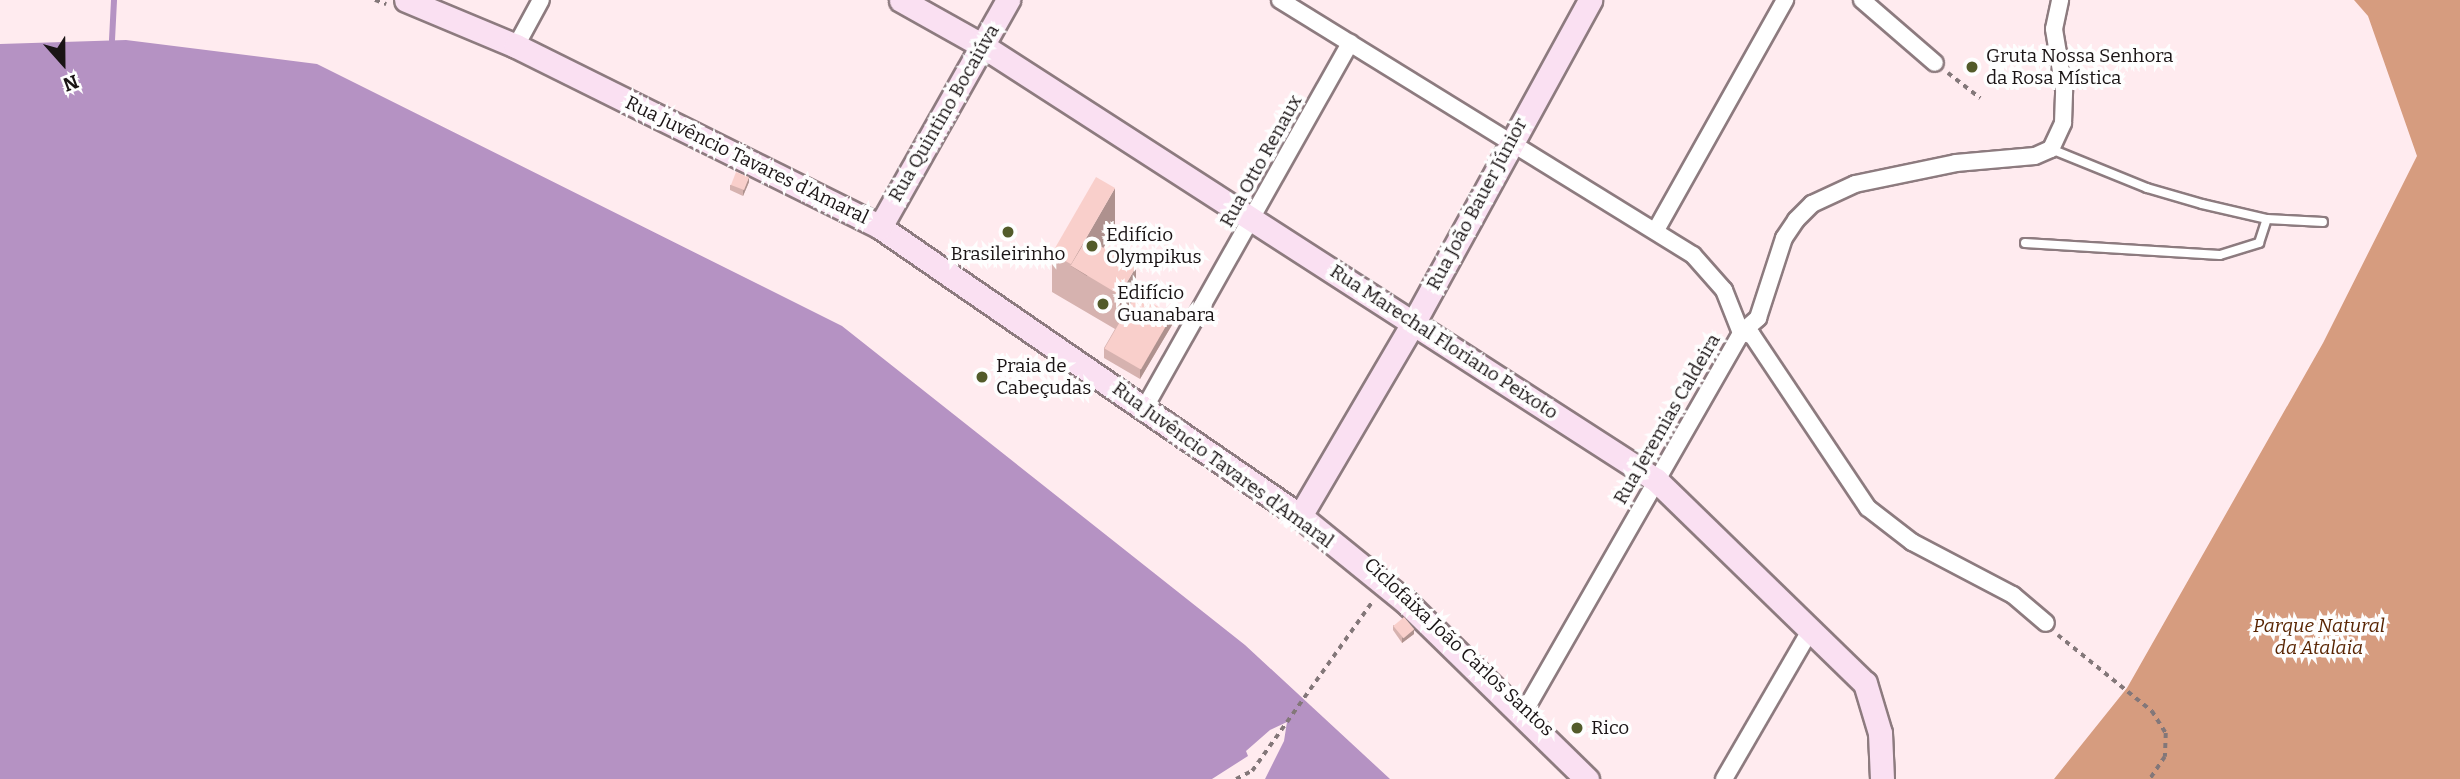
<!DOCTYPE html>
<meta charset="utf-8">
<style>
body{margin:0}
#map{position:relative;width:2460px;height:779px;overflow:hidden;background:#ffebef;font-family:Bitter,serif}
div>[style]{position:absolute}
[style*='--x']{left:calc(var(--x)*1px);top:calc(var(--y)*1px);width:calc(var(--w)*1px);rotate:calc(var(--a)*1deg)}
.forest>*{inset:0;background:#d69c7f}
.water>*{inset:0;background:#b592c3}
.stream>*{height:6px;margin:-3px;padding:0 3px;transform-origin:3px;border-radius:3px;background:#b592c3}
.path>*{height:3.5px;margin-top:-1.75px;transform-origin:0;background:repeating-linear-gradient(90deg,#837779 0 5px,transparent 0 10px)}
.roads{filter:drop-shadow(2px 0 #8d7b7f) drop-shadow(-2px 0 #8d7b7f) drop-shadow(0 2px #8d7b7f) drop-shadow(0 -2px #8d7b7f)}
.lane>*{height:8px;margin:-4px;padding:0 4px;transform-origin:4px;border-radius:4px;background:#fff}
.street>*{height:16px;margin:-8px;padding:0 8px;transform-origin:8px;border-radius:8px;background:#fff}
.secondary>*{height:23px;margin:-11.5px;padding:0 11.5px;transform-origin:11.5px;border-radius:11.5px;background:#fae0f2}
.wall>*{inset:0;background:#d6b2af}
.shaded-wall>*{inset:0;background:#ae918e}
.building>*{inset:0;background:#f9cfcb;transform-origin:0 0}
.dots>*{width:19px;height:19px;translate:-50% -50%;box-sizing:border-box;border:4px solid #fefefe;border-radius:50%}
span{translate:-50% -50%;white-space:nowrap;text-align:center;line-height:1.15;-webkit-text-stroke:7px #fefefe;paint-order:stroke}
.poi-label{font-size:19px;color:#1a1415}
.left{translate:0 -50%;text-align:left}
.street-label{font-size:19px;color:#1a1415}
.park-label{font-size:19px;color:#582402;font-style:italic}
.north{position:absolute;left:28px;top:28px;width:70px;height:70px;-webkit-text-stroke:5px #fefefe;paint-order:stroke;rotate:159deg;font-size:19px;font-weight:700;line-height:28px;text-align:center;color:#1a1415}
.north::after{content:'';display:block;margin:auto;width:24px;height:32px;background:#1a1415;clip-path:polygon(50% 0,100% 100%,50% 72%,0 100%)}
</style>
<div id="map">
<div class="forest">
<i style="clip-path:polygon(2354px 0,2460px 0,2460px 779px,2054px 779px,2127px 688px,2323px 343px,2417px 156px,2368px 16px)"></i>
</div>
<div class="water">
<i style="clip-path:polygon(126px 40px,317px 64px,842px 326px,1245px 645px,1390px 779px,1265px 779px,1284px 741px,1287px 722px,1270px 730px,1246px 751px,1248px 756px,1212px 779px,0 779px,0 44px)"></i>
</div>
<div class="stream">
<i style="--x:112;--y:40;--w:40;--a:-87.1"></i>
</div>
<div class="path">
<i style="--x:375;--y:0;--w:12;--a:20"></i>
<i style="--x:1948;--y:73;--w:41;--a:38"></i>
<i style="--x:2058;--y:635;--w:121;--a:39"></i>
<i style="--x:2152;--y:711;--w:26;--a:58"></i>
<i style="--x:2166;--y:733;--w:24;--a:92"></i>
<i style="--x:2165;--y:757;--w:27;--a:124"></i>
<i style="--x:1236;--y:779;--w:18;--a:-27"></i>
<i style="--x:1252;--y:771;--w:207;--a:-54.6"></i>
</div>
<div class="roads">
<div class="lane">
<i style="--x:2051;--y:149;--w:104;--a:22.1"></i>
<i style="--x:2147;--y:188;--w:57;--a:16.2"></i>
<i style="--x:2202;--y:204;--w:67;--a:13"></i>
<i style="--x:2267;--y:219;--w:56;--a:3.1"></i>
<i style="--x:2025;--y:243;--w:195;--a:3.5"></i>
<i style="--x:2220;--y:255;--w:41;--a:-17.1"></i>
<i style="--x:2259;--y:243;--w:25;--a:-72"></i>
</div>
<div class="street">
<i style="--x:1280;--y:0;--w:485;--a:31.7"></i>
<i style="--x:1693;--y:255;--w:47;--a:48.5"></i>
<i style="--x:1724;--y:290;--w:46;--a:68.4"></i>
<i style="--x:1862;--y:0;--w:96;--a:40.8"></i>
<i style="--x:516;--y:46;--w:52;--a:-61.5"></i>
<i style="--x:1656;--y:230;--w:264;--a:-60.7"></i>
<i style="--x:1741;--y:333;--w:11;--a:10"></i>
<i style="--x:1752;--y:335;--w:208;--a:56.2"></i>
<i style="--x:1868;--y:508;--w:56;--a:37.7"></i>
<i style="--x:1912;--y:542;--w:114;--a:27.7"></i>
<i style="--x:2013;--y:595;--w:43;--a:40.3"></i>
<i style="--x:1145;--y:407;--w:418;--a:-60.6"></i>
<i style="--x:1523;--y:714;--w:439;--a:-60.2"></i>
<i style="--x:1741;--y:333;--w:23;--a:-41"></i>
<i style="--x:1758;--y:318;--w:84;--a:-72"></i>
<i style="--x:1784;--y:238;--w:22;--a:-56"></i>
<i style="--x:1796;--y:220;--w:23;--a:-45"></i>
<i style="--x:1812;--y:204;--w:47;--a:-24.9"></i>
<i style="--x:1855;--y:184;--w:103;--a:-11.7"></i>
<i style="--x:1956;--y:163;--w:79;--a:-5.1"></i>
<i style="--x:2035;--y:156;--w:17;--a:-24"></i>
<i style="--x:2051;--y:149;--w:29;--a:-65"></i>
<i style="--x:2063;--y:123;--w:34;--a:-88"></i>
<i style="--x:2064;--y:89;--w:61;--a:-99.5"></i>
<i style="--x:2054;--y:29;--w:30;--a:-78"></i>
<i style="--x:1724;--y:779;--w:173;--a:-59.9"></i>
</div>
<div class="secondary">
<i style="--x:406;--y:0;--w:119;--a:22.7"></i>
<i style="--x:516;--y:46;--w:407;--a:26.4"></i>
<i style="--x:880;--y:227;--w:510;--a:34.53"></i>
<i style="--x:1300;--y:516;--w:138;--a:39.1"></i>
<i style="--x:1407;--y:603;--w:252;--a:44.4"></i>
<i style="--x:901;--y:0;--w:94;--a:29.3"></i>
<i style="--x:983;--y:46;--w:801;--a:32.82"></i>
<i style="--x:1656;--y:480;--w:291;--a:44.2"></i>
<i style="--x:1865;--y:683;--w:52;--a:73.3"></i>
<i style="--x:1880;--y:733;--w:46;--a:87.5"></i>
<i style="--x:880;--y:227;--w:261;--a:-60.6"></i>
<i style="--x:1300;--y:516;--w:225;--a:-59.6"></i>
<i style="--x:1414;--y:322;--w:367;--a:-61.3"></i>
</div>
</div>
<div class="wall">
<i style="clip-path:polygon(749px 182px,743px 196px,730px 190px,730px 185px)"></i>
<i style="clip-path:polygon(1115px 228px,1103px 248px,1136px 294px,1172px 325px,1140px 379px,1104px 358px,1104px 348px,1115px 329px,1052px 292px,1052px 253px)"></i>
<i style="clip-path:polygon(1393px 625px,1414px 634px,1402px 643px,1393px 630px)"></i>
</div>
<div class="shaded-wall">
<i style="clip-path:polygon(749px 177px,749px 182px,743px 196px,743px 191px)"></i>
<i style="clip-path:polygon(1115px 188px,1115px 228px,1087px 276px,1071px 266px,1071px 264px)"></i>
<i style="clip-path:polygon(1136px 267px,1136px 304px,1120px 331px,1120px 294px)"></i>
<i style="clip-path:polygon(1172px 315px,1172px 325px,1140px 379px,1140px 369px)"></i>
<i style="clip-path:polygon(1414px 629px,1414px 634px,1402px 643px,1402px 638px)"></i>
</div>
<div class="building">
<i style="left:736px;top:172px;width:14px;height:14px;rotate:21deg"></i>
<i style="left:1096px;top:177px;width:22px;height:88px;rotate:30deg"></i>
<i style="left:1087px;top:238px;width:57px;height:32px;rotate:31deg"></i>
<i style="left:1136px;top:294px;width:42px;height:63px;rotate:30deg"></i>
<i style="left:1404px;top:617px;width:16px;height:14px;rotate:50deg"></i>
</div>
<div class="dots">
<i style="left:1972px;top:67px;background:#535b2a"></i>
<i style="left:1008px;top:232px;background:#535b2a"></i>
<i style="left:1092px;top:246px;background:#535b2a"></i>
<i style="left:1103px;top:304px;background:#535b2a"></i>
<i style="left:982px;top:377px;background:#535b2a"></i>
<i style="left:1577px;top:728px;background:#535b2a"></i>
</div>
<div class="poi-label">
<span class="left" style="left:1986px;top:67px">Gruta Nossa Senhora<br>da Rosa Mística</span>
<span class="left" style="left:1106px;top:246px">Edifício<br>Olympikus</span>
<span style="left:1008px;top:254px">Brasileirinho</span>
<span class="left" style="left:1117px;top:304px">Edifício<br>Guanabara</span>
<span class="left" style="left:996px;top:377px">Praia de<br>Cabeçudas</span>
<span class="left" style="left:1591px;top:728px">Rico</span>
</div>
<div class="street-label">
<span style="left:944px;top:113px;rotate:-60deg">Rua Quintino Bocaiúva</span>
<span style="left:747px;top:160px;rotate:26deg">Rua Juvêncio Tavares d'Amaral</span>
<span style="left:1261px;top:161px;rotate:-61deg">Rua Otto Renaux</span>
<span style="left:1477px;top:204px;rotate:-62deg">Rua João Bauer Júnior</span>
<span style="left:1444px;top:342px;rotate:33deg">Rua Marechal Floriano Peixoto</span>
<span style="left:1667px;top:419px;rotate:-60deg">Rua Jeremias Caldeira</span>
<span style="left:1223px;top:465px;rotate:36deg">Rua Juvêncio Tavares d'Amaral</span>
<span style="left:1459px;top:647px;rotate:43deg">Ciclofaixa João Carlos Santos</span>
</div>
<div class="park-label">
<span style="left:2319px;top:637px">Parque Natural<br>da Atalaia</span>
</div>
<div class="north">N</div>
</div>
